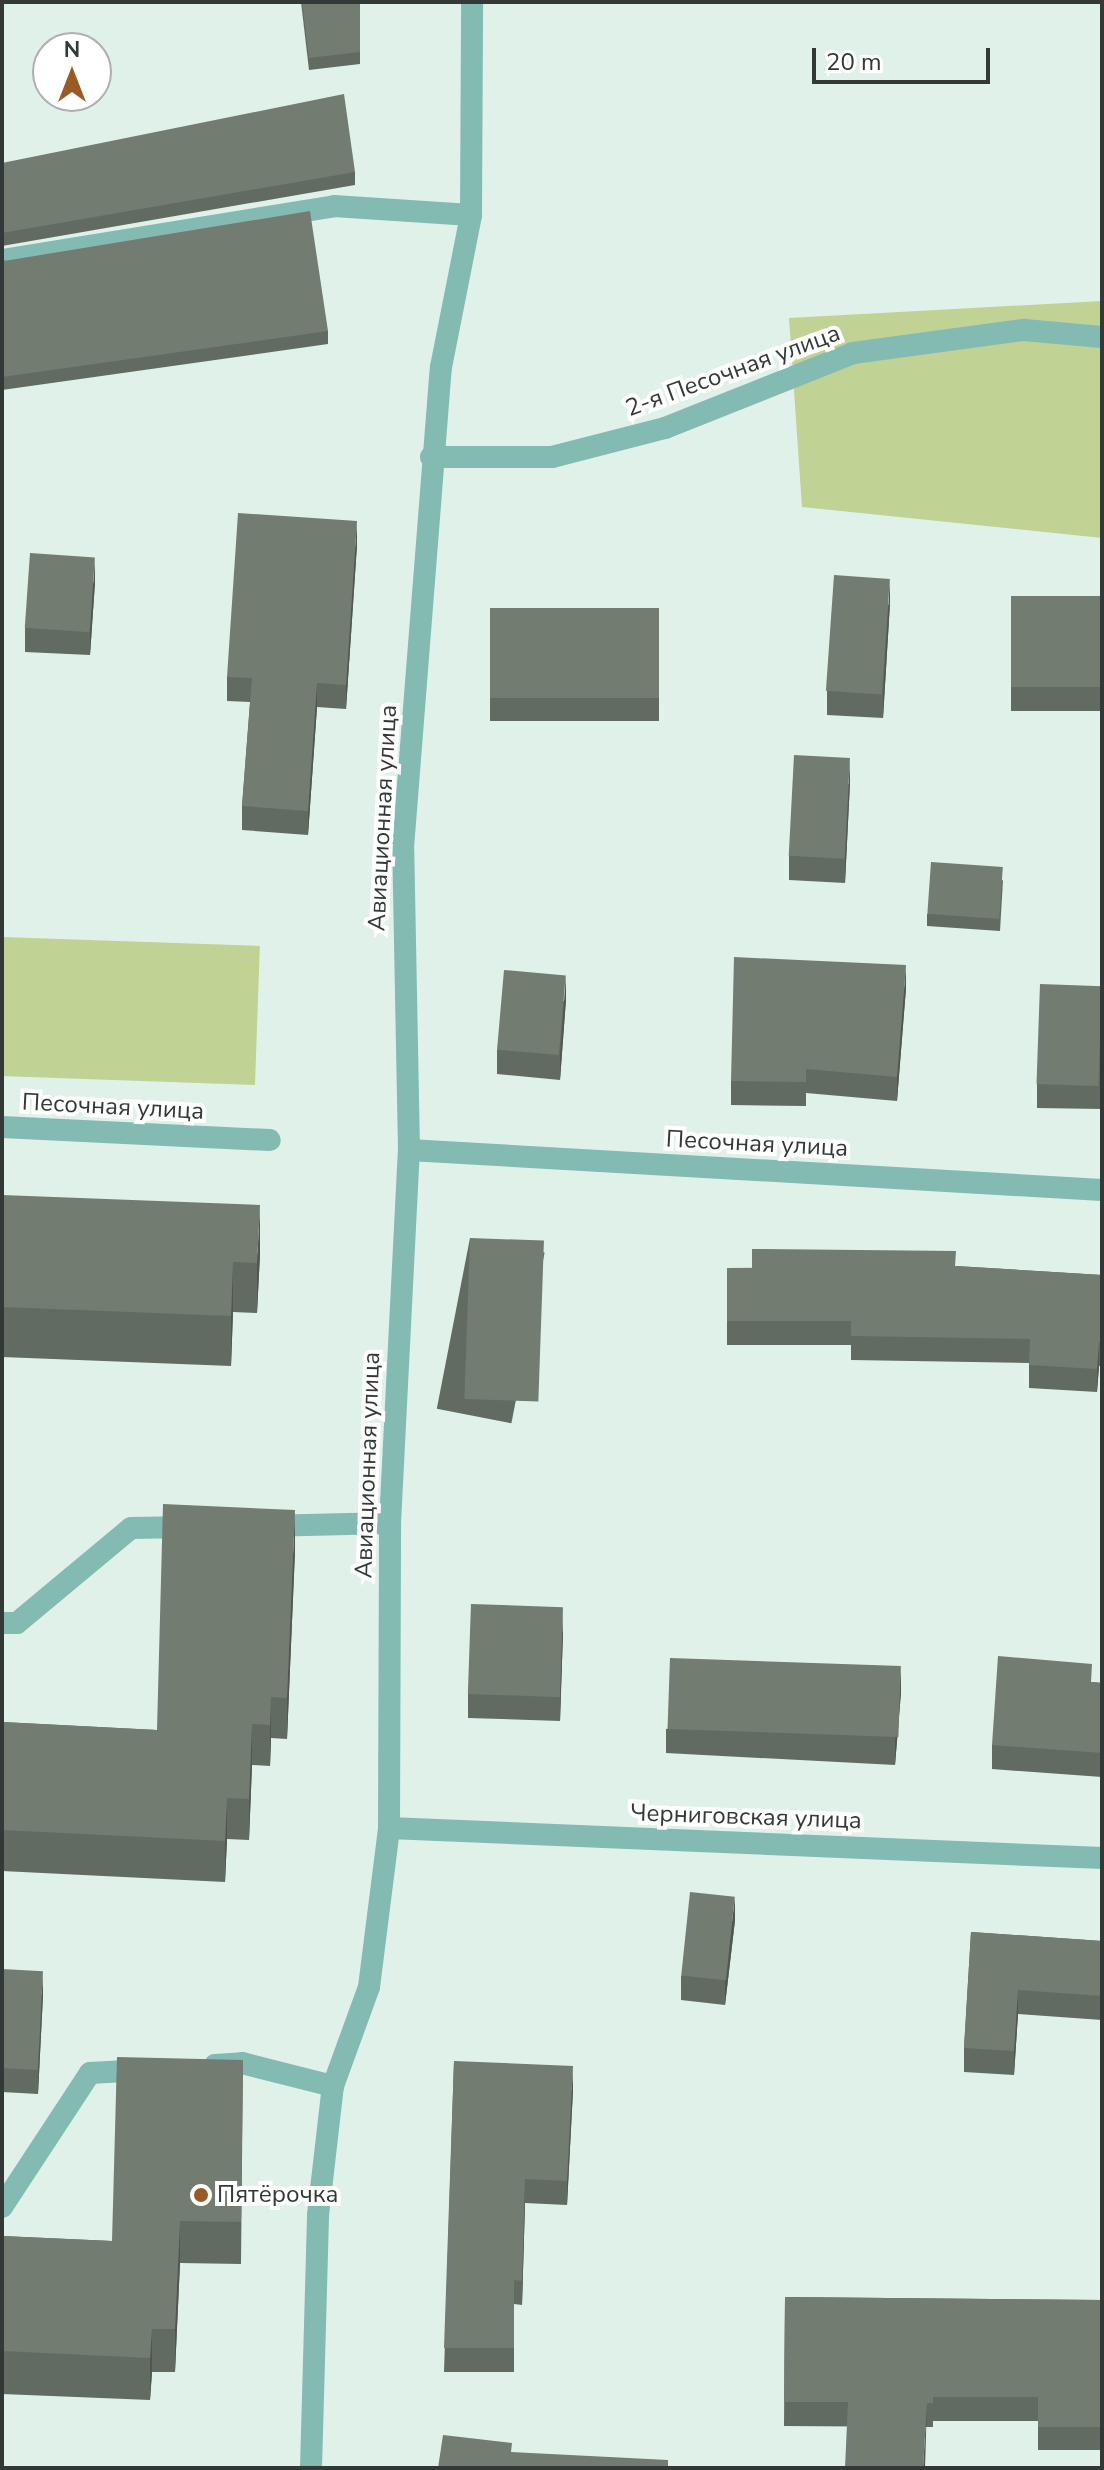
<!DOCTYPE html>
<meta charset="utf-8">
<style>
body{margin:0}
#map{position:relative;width:1104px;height:2470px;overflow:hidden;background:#e0f1e9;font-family:"Nunito Sans",sans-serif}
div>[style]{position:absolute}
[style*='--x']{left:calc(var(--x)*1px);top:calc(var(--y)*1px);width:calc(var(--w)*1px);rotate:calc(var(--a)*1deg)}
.green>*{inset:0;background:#c0d294;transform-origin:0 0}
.service>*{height:22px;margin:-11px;padding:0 11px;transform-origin:11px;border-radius:11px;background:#83bab2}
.minor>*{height:22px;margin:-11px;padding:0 11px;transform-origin:11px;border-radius:11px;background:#83bab2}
.wall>*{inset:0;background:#626b61;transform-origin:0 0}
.shaded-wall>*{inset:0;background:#50574f}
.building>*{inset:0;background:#727c71;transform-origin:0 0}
.dots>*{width:22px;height:22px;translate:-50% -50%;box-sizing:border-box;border:4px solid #fff;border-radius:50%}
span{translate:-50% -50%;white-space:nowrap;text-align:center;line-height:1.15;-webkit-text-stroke:8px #fff;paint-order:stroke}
.street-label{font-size:24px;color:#333936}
.poi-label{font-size:24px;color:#333936}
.left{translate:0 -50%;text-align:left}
.frame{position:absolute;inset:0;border:4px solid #333936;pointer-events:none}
.north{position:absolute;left:32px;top:32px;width:80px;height:80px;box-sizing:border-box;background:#fff;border:2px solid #adb0af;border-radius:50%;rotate:0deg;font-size:22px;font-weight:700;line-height:32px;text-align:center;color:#333936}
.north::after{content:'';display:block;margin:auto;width:28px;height:36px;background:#9a5a23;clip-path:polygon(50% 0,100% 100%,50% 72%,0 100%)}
.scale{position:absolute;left:812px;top:48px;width:178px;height:36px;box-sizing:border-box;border:4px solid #333936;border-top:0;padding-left:10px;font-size:24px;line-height:28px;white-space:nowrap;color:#333936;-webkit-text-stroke:6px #fff;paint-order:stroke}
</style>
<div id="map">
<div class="green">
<i style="clip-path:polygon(1102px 301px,1102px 538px,802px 507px,789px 318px)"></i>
<i style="left:2px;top:937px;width:258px;height:139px;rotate:2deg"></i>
</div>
<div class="service">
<i style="--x:2;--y:260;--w:336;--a:-9.2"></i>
<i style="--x:334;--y:206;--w:137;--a:3.8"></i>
<i style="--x:431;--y:457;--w:121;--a:0"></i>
<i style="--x:552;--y:457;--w:117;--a:-14.4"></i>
<i style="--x:665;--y:428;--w:202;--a:-21.7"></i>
<i style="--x:853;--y:353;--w:173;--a:-7.7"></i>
<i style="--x:1024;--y:330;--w:78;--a:5.1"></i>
<i style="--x:2;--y:1127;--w:268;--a:2.8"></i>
<i style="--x:265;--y:1526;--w:125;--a:-1.4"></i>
<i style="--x:2;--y:1623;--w:15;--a:0"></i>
<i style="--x:17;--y:1623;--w:148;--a:-39.8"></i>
<i style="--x:131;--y:1528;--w:60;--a:-1"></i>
<i style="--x:215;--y:2065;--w:27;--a:-4"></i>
<i style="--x:242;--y:2063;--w:94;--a:14.2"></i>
<i style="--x:2;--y:2207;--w:160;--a:-56.7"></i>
<i style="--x:90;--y:2073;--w:54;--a:-3.2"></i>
</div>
<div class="minor">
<i style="--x:409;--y:1150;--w:694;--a:3.3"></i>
<i style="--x:389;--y:1828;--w:714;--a:2.41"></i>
<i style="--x:311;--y:2468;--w:253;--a:-88.4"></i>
<i style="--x:318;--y:2215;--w:130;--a:-83.4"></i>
<i style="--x:333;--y:2086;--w:105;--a:-70"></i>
<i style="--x:369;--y:1987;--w:160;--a:-82.8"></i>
<i style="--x:389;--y:1828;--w:305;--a:-89.8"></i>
<i style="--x:390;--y:1523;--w:373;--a:-87.1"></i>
<i style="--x:409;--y:1150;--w:302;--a:-91.1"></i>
<i style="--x:403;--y:848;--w:482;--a:-85.5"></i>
<i style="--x:441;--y:367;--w:155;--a:-78.8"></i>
<i style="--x:471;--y:215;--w:213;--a:-89.7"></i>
</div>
<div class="wall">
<i style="clip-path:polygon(301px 2px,360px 2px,360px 64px,309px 70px)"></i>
<i style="clip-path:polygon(2px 163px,355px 172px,355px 185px,2px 246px)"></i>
<i style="clip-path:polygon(2px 260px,328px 331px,328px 344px,2px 390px)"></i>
<i style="clip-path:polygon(357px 545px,346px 709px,317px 707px,308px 835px,242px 830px,242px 806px,250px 702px,227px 701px,227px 677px)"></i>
<i style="clip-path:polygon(95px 582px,90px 655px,25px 652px,25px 628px)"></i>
<i style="left:1011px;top:596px;width:91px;height:115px"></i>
<i style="clip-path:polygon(890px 603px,883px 718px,827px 715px,827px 691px)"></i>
<i style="left:490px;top:608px;width:169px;height:113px"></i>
<i style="clip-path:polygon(850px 782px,845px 883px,789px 880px,789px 856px)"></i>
<i style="clip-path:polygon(1003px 880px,1000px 931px,927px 926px,927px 914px)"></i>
<i style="clip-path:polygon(1102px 986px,1102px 1109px,1037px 1108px,1037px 1084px)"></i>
<i style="clip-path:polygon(906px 988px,897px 1101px,806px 1093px,806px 1106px,731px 1105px,731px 1081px)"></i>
<i style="clip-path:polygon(566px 999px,560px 1080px,497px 1074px,497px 1050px)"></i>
<i style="clip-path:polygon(2px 1195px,260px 1254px,257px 1313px,233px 1312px,231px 1366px,2px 1357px)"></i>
<i style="left:470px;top:1238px;width:76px;height:174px;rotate:11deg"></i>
<i style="clip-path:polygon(956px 1266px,1102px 1275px,1102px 1366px,1099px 1366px,1097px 1392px,1029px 1388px,1029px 1363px,851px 1360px,851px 1345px,727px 1345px,727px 1268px)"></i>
<i style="clip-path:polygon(295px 1551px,287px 1739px,271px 1738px,270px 1766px,252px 1765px,249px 1840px,227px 1839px,225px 1882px,2px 1871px,2px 1722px,157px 1730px)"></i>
<i style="clip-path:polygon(563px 1632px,560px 1721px,468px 1718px,468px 1694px)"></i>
<i style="clip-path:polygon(1092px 1682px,1102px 1683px,1102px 1777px,992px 1769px,992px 1745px)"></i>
<i style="clip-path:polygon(901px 1692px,895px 1765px,666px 1753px,666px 1729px)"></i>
<i style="clip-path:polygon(735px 1920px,725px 2005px,681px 2000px,681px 1976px)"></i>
<i style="clip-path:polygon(971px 1932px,1102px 1941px,1102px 2020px,1018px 2014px,1014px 2075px,964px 2072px,964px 2048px)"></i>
<i style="clip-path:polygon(2px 1969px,43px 1995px,38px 2094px,2px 2092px)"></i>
<i style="clip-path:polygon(243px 2060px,241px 2264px,180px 2263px,175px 2372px,152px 2372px,150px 2400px,2px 2394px,2px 2236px,112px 2241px)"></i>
<i style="clip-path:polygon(454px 2061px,573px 2090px,567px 2205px,525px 2203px,522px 2305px,514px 2304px,514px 2372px,444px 2372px)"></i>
<i style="clip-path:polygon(785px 2297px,1102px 2300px,1102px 2450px,1038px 2450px,1038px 2421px,933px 2421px,933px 2427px,784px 2426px)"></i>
</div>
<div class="shaded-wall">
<i style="clip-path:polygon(357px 521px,357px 545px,346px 709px,346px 685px)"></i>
<i style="clip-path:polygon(95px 558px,95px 582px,90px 655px,90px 632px)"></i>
<i style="clip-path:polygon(890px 579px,890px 603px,883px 718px,883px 694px)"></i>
<i style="clip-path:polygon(317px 683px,317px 707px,308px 835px,308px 811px)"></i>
<i style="clip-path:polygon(850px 758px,850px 782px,845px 883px,845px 859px)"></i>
<i style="clip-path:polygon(906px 965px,906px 988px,897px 1101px,897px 1077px)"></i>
<i style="clip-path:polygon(566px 975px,566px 999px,560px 1080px,560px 1056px)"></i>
<i style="clip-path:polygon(260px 1205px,260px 1254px,257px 1313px,257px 1263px)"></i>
<i style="clip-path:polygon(233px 1262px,233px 1312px,231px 1366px,231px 1316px)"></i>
<i style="clip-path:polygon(1099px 1342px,1099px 1366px,1097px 1392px,1097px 1369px)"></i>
<i style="clip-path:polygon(295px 1510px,295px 1551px,287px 1739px,287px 1698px)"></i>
<i style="clip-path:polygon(563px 1608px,563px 1632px,560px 1721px,560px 1698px)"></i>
<i style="clip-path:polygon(901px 1668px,901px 1692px,895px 1765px,895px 1741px)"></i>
<i style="clip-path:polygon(271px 1697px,271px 1738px,270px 1766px,270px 1725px)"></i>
<i style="clip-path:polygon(252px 1724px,252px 1765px,249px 1840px,249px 1799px)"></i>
<i style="clip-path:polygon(227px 1798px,227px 1839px,225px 1882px,225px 1841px)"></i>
<i style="clip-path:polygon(735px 1897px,735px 1920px,725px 2005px,725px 1981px)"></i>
<i style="clip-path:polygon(43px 1971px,43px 1995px,38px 2094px,38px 2070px)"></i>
<i style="clip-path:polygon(1018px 1990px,1018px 2014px,1014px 2075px,1014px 2051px)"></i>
<i style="clip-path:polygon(573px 2066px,573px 2090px,567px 2205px,567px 2181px)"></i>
<i style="clip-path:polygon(525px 2179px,525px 2203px,522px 2305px,522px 2281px)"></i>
<i style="clip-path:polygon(180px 2221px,180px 2263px,175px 2372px,175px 2329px)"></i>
<i style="clip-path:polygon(152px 2329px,152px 2372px,150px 2400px,150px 2358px)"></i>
<i style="clip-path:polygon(927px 2403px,925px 2468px,923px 2468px)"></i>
</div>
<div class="building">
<i style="clip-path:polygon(302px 2px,360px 2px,360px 52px,309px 58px)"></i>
<i style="clip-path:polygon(344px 94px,355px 172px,2px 233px,2px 163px)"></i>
<i style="clip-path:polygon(310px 211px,328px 331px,2px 377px,2px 260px,4px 261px)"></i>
<i style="clip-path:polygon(238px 513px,357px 521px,346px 685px,317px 683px,308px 811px,242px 806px,252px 678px,227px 677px)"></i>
<i style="left:30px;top:553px;width:65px;height:75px;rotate:4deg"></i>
<i style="left:834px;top:575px;width:56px;height:116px;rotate:4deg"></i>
<i style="left:1011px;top:596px;width:91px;height:91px"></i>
<i style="left:490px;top:608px;width:169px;height:90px"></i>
<i style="left:794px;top:755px;width:56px;height:101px;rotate:3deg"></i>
<i style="left:931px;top:862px;width:72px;height:52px;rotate:4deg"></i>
<i style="clip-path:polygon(734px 957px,906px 965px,897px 1077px,806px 1069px,806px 1082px,731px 1081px)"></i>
<i style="left:504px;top:970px;width:62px;height:80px;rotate:5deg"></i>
<i style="left:1040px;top:984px;width:62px;height:100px;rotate:2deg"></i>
<i style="clip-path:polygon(2px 1195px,260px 1205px,257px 1263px,233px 1262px,231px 1316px,2px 1307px)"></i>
<i style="left:470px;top:1238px;width:74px;height:161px;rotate:2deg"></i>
<i style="clip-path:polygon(752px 1249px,956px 1251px,955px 1266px,1102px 1275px,1102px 1342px,1099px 1342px,1097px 1369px,1029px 1365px,1030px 1339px,851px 1336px,851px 1321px,727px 1321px,727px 1268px,752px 1268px)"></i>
<i style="clip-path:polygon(163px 1504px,295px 1510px,287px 1698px,271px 1697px,270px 1725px,252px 1724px,249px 1799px,227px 1798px,225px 1841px,2px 1830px,2px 1722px,157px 1730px)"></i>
<i style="left:471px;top:1604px;width:92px;height:90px;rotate:2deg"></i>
<i style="clip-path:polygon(998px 1656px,1092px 1664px,1091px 1682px,1102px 1683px,1102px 1753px,992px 1745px)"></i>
<i style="left:670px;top:1658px;width:231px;height:71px;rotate:2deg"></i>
<i style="left:690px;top:1892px;width:45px;height:84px;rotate:6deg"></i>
<i style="clip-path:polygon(971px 1932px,1102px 1941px,1102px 1996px,1018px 1990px,1014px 2051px,964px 2048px)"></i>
<i style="left:2px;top:1969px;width:41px;height:99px;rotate:3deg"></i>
<i style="clip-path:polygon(117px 2057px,243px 2060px,241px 2222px,180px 2221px,175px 2329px,152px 2329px,150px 2358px,2px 2351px,2px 2236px,112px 2241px)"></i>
<i style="clip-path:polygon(454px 2061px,573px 2066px,567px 2181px,525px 2179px,522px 2281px,514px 2280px,514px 2348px,444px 2348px)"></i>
<i style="clip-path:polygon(785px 2297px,1102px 2300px,1102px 2427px,1038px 2427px,1038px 2397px,933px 2397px,933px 2403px,927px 2403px,923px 2468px,845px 2468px,848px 2402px,784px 2402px)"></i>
<i style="clip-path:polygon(443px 2435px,512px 2443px,511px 2452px,668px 2460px,668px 2468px,438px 2468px)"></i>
</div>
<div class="dots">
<i style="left:201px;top:2195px;background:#9a5a23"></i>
</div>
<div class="street-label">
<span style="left:733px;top:371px;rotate:-20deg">2-я Песочная улица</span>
<span style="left:383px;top:818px;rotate:-87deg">Авиационная улица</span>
<span style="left:113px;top:1107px;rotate:3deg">Песочная улица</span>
<span style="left:757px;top:1144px;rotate:3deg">Песочная улица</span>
<span style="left:368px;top:1465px;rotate:-88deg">Авиационная улица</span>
<span style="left:746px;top:1817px;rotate:2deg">Черниговская улица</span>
</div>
<div class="poi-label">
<span class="left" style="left:217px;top:2195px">Пятёрочка</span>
</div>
<div class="frame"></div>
<div class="north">N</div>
<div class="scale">20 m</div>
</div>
